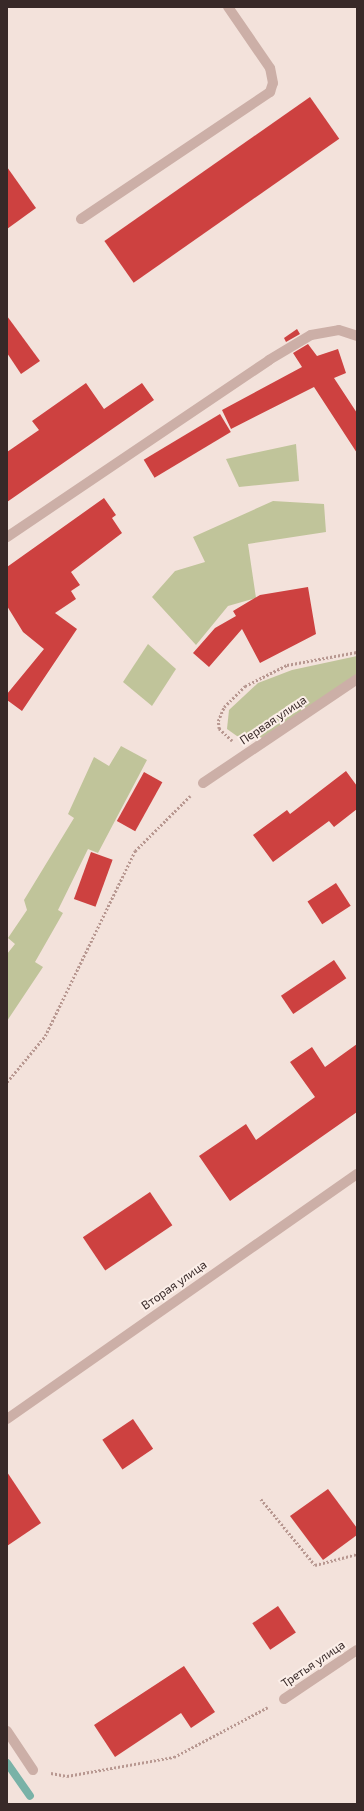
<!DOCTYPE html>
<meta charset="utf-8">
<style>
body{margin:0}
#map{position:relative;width:364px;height:1811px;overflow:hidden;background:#f3e2db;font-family:"Exo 2",sans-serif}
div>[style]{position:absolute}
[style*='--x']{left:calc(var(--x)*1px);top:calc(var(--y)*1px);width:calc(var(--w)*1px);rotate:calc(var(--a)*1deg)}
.green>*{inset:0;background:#c0c49a}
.stream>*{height:8px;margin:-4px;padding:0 4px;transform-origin:4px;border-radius:4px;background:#79b2a7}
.building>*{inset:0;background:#cd4140;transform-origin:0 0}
.path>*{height:2.5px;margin-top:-1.25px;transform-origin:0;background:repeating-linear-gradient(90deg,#b89891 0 2px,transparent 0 4px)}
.minor>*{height:10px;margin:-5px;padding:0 5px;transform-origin:5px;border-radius:5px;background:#ccafa7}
span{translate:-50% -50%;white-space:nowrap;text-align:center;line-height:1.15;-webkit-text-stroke:4px #fbeee8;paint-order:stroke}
.street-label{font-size:12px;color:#382928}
.frame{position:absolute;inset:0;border:8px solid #382928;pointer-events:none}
</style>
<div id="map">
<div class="green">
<i style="clip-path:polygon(296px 444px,299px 481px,239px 487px,226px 459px)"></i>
<i style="clip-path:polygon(273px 501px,324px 504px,326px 532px,248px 544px,256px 598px,228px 606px,196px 645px,152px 597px,175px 571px,205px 562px,193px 537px)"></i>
<i style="clip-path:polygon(148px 644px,176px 669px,152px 706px,123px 682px)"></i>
<i style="clip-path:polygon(357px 656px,357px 675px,263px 737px,244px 741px,227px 729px,229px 710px,258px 683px,292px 670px)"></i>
<i style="clip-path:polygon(121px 746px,147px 760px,98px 853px,88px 849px,58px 910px,63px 913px,35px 962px,43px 967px,7px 1021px,7px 954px,15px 944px,8px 938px,27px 910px,24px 900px,74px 818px,68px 814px,94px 757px,109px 766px)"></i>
</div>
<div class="stream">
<i style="--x:7;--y:1763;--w:40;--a:55.1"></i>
</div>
<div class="building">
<i style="left:310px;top:97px;width:51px;height:251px;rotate:55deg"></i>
<i style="clip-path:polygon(7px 167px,36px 208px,7px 229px)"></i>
<i style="clip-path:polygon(7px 316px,40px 361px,21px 374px,7px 353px)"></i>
<i style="clip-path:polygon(297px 329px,300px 334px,286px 342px,284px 338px)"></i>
<i style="clip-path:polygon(308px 344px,317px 356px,338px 349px,346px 373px,334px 378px,357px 413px,357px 453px,314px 387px,231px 429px,222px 410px,302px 367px,293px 353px)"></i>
<i style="clip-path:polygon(86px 383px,104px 409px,142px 383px,154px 400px,7px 502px,7px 452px,39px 430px,32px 421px)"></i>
<i style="left:220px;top:414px;width:21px;height:89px;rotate:59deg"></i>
<i style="clip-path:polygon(104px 498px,116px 515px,112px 518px,122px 533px,71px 572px,80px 585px,71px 591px,76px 599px,55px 613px,77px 629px,22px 711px,7px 700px,7px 694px,44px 649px,23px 632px,7px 606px,7px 567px)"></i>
<i style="clip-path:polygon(308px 587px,316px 634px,260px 663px,242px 629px,209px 667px,193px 653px,215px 628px,236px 616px,233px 611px,260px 595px)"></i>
<i style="clip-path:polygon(346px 771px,357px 786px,357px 809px,334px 827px,329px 821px,273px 862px,253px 835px,287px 810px,290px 814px)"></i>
<i style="left:144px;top:772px;width:21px;height:56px;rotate:29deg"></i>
<i style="left:91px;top:852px;width:23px;height:50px;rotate:20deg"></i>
<i style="left:336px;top:883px;width:27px;height:34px;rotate:57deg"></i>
<i style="left:334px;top:960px;width:22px;height:64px;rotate:56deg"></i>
<i style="clip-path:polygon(357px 1044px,357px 1112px,230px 1201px,199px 1156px,246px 1124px,256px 1140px,315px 1097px,290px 1062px,312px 1047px,325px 1067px)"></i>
<i style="left:150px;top:1192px;width:40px;height:81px;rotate:56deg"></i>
<i style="left:133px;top:1419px;width:36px;height:37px;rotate:56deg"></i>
<i style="clip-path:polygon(7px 1472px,41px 1523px,7px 1546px)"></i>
<i style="clip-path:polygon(328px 1489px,357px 1528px,357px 1535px,323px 1560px,290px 1516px)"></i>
<i style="left:278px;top:1606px;width:32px;height:31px;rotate:56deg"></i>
<i style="clip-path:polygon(184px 1666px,215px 1712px,191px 1728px,181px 1713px,115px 1757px,94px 1725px)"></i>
</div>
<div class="path">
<i style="--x:232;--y:741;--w:18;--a:-137"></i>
<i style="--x:219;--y:729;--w:8;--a:-97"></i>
<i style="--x:218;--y:721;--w:15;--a:-67"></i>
<i style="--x:224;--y:707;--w:30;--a:-45"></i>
<i style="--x:245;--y:686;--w:47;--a:-26.6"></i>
<i style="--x:287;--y:665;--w:71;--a:-10.5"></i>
<i style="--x:7;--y:1082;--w:60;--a:-50.4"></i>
<i style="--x:45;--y:1036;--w:206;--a:-64.1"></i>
<i style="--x:135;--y:851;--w:78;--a:-45"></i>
<i style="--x:261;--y:1499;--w:85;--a:50.7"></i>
<i style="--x:315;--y:1565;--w:43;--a:-14.7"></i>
<i style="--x:51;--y:1773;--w:16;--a:11"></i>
<i style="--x:67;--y:1776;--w:109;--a:-10.1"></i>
<i style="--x:174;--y:1757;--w:106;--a:-28"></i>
</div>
<div class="minor">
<i style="--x:81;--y:219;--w:228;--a:-33.9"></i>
<i style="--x:270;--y:92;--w:9;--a:-72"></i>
<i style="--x:273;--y:83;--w:15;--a:-101"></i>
<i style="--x:270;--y:68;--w:74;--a:-124.5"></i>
<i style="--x:7;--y:537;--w:316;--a:-34"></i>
<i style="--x:269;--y:360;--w:49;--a:-30.8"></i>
<i style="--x:311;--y:335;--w:28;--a:-10"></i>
<i style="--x:339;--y:330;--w:19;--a:18"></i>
<i style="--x:203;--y:783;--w:186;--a:-34"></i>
<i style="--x:7;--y:1419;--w:427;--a:-35"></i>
<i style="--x:284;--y:1699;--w:88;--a:-33.9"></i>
<i style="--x:7;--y:1731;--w:47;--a:56.3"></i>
</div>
<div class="street-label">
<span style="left:273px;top:720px;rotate:-34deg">Первая улица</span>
<span style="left:174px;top:1285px;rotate:-35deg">Вторая улица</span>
<span style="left:313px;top:1664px;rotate:-34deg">Третья улица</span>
</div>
<div class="frame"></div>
</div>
